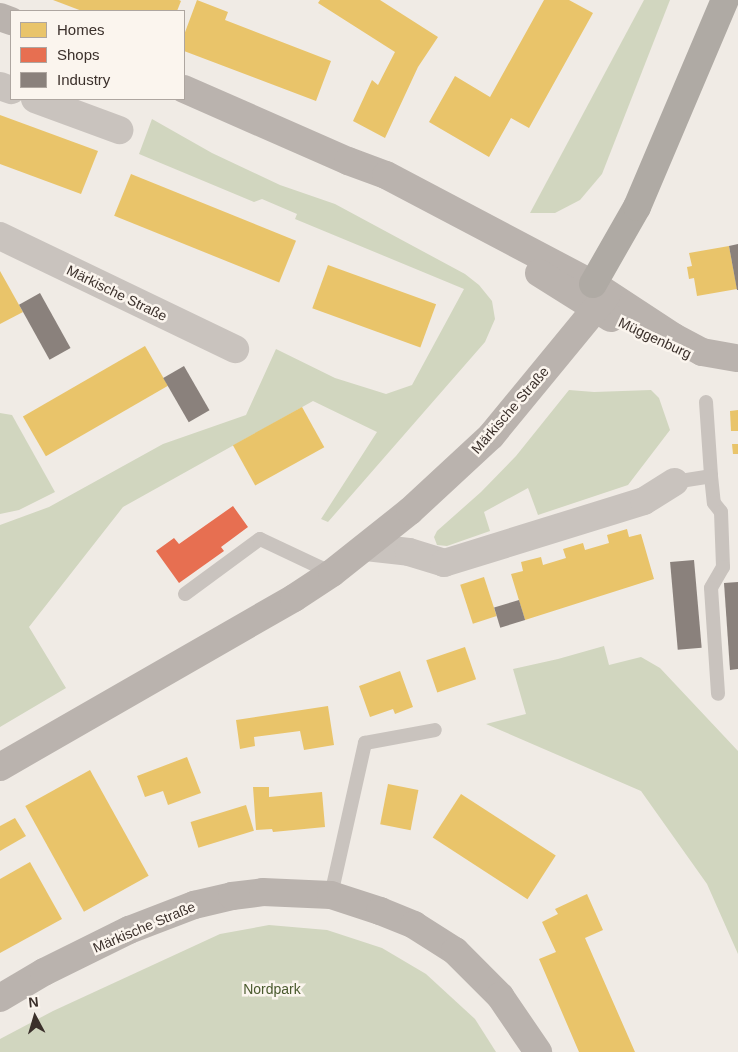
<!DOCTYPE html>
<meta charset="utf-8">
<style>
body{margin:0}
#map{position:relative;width:738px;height:1052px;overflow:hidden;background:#f0ebe5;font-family:Arial,sans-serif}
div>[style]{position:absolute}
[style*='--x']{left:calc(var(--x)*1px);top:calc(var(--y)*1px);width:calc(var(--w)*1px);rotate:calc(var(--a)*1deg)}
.green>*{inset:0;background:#d1d6bf}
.homes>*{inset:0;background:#e9c46a;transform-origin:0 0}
.shops>*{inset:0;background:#e76f51}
.industry>*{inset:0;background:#8a817c;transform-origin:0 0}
.lane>*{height:14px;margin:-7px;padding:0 7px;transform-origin:7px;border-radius:7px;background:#c9c3be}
.street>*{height:28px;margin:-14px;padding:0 14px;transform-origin:14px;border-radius:14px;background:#c9c3be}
.secondary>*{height:28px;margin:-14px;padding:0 14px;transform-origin:14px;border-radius:14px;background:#bab3ae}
.highway>*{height:28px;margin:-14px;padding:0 14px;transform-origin:14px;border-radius:14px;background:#afaaa4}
span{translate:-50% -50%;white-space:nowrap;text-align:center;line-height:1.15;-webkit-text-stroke:5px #fbf5ee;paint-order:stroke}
.street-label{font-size:14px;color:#3b302b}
.park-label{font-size:14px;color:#4a5a2e}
.legend{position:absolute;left:10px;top:10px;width:175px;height:90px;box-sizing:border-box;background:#fbf5ee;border:1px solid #aea6a0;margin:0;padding:6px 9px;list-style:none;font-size:15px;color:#3b302b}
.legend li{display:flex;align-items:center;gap:10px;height:25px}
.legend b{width:25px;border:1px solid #aea6a0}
.north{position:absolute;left:10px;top:992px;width:50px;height:50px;-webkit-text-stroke:4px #fbf5ee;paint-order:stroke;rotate:354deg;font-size:14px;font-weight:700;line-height:20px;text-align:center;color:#3b302b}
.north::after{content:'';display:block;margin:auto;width:18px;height:22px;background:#3b302b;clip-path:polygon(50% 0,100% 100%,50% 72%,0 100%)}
</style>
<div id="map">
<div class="green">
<i style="clip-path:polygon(644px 0,670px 0,602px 174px,580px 200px,555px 213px,530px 213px)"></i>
<i style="clip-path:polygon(152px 119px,212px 153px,280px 185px,335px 204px,465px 274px,479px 285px,492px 301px,495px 319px,485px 342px,328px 522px,321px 519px,377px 432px,313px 401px,123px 507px,29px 627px,66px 688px,0 727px,0 525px,49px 507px,163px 444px,246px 415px,276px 349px,335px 378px,386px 394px,412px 385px,464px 289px,295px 219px,297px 214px,262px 199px,254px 202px,139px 154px)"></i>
<i style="clip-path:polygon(569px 390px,594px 392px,651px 390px,659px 398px,670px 430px,628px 485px,538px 515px,528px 488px,484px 512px,490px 531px,447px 546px,437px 545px,434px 537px,437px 531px,481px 492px,516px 456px)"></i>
<i style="clip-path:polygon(0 413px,12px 415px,55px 492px,19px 510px,0 514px)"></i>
<i style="clip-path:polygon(604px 646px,609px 665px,641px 657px,660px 668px,738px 751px,738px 954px,707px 884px,641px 791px,486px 724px,526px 714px,513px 669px,558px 659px)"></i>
<i style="clip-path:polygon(269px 925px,327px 930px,382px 948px,426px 974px,475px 1019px,496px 1052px,0 1052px,0 1039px,53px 1011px,220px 934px)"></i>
</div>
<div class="homes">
<i style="clip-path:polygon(53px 0,179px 0,181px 1px,177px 11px,82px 11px)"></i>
<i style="clip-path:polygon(197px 0,228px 12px,225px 20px,331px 61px,316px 101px,184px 51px,184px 35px)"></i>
<i style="clip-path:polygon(320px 0,380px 0,438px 37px,418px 67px,385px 138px,353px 121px,372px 80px,378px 85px,395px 52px,318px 3px)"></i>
<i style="clip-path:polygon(544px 0,569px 0,593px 13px,529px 128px,511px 118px,489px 157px,429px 122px,455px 76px,490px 97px)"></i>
<i style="clip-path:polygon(0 115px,98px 151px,81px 194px,0 164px)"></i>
<i style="left:131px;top:174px;width:178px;height:45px;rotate:22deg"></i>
<i style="clip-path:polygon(729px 246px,737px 289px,697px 296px,694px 278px,689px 279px,687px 267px,692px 266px,689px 253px)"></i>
<i style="left:328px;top:265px;width:115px;height:46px;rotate:20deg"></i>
<i style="clip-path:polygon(0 271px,23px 312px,0 324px)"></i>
<i style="left:145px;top:346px;width:46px;height:141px;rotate:60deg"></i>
<i style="left:302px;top:407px;width:46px;height:79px;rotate:61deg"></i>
<i style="clip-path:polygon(738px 410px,738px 431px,731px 431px,730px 411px)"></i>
<i style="clip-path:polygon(732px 444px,738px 444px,738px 454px,733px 454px)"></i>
<i style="clip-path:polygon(627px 529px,629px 537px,641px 534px,654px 579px,525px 620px,511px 574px,523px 571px,521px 562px,541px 557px,543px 565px,566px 558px,563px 549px,583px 543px,585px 550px,609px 543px,607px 535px)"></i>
<i style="left:484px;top:577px;width:41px;height:25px;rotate:72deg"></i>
<i style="left:465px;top:647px;width:34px;height:41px;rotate:71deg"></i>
<i style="clip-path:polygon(400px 671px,413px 707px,395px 714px,393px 709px,370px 717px,359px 686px)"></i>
<i style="clip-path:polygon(328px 706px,334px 745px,304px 750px,300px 731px,254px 737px,255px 746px,240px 749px,236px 720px)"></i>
<i style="clip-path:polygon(187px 757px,201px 793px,168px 805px,163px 791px,145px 797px,137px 776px)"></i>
<i style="left:90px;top:770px;width:121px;height:74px;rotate:61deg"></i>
<i style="left:388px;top:784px;width:31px;height:41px;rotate:11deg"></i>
<i style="clip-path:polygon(253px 787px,269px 787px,269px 797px,322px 792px,325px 827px,273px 832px,272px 829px,256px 830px)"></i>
<i style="left:461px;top:794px;width:113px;height:52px;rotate:33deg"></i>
<i style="left:246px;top:805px;width:27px;height:58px;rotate:73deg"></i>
<i style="clip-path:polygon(15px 818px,26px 836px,0 851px,0 826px)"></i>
<i style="clip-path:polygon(30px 862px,62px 919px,0 953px,0 879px)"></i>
<i style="clip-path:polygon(587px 894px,603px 930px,585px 938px,635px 1052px,579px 1052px,539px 959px,556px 952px,542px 922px,558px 914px,555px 909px)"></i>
</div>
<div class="shops">
<i style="clip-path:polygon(233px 506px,248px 527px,221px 547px,224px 551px,179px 583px,156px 551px,174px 538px,179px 544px)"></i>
</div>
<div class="industry">
<i style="clip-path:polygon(738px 244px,738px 290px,737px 290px,729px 246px)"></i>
<i style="left:40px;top:293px;width:63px;height:24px;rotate:61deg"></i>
<i style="left:184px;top:366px;width:51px;height:24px;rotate:60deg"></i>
<i style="left:694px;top:560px;width:88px;height:24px;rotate:85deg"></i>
<i style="clip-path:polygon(738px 582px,738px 669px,730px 670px,724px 583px)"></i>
<i style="left:519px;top:600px;width:21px;height:26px;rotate:73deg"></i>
</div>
<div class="lane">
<i style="--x:706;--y:402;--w:74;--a:86.1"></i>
<i style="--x:711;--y:476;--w:27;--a:84"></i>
<i style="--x:714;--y:503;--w:11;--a:52"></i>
<i style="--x:721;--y:512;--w:55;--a:87.9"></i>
<i style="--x:723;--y:567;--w:24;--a:120"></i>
<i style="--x:711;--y:588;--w:106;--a:86.2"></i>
<i style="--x:674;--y:482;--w:37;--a:-9"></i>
<i style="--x:185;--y:594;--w:93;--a:-36.3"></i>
<i style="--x:260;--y:539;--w:80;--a:25.3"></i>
<i style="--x:331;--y:895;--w:156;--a:-77.4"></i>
<i style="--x:365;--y:743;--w:71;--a:-10.5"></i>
</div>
<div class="street">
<i style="--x:0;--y:86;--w:12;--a:20"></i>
<i style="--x:35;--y:99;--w:90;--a:20.3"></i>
<i style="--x:0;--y:236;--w:261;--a:25.7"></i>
<i style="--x:366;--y:547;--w:43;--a:6.6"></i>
<i style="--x:409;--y:552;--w:37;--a:17"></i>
<i style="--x:444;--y:563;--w:209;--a:-17.2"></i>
<i style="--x:644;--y:501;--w:36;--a:-32"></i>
</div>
<div class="secondary">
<i style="--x:0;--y:17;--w:12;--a:20"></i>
<i style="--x:184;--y:89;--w:179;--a:23.7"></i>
<i style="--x:348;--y:161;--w:40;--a:20.2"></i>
<i style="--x:386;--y:175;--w:234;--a:27.8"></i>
<i style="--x:593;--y:284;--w:97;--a:33.2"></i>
<i style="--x:674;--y:337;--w:32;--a:28"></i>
<i style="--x:702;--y:352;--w:35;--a:10"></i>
<i style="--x:539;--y:273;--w:85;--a:32"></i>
<i style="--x:0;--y:767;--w:339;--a:-29.9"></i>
<i style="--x:294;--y:598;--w:45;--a:-33.3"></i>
<i style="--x:332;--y:573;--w:100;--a:-38.5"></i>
<i style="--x:410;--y:511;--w:110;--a:-42.8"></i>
<i style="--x:491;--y:436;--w:183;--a:-50.6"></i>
<i style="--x:0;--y:998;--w:51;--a:-30.6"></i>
<i style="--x:44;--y:972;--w:95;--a:-26.3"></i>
<i style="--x:129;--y:930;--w:70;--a:-21"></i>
<i style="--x:194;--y:905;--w:39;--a:-13"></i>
<i style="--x:232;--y:896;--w:31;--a:-7"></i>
<i style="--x:263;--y:892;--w:68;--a:2.5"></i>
<i style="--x:331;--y:895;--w:52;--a:18.1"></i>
<i style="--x:380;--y:911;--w:37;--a:22"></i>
<i style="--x:414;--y:925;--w:49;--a:32.4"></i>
<i style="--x:455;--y:951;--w:64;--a:45"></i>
<i style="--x:500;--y:996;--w:68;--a:55.8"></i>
</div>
<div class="highway">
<i style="--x:593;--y:284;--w:89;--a:-60.3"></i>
<i style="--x:637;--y:207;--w:225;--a:-67"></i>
</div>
<div class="street-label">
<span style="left:117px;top:293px;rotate:26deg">Märkische Straße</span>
<span style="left:655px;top:338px;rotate:25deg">Müggenburg</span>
<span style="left:510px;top:410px;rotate:-49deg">Märkische Straße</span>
<span style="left:144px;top:927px;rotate:-23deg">Märkische Straße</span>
</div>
<div class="park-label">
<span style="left:272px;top:989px">Nordpark</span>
</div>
<ul class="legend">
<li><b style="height:14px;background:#e9c46a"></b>Homes</li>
<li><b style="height:14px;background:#e76f51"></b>Shops</li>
<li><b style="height:14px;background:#8a817c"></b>Industry</li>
</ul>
<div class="north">N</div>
</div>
